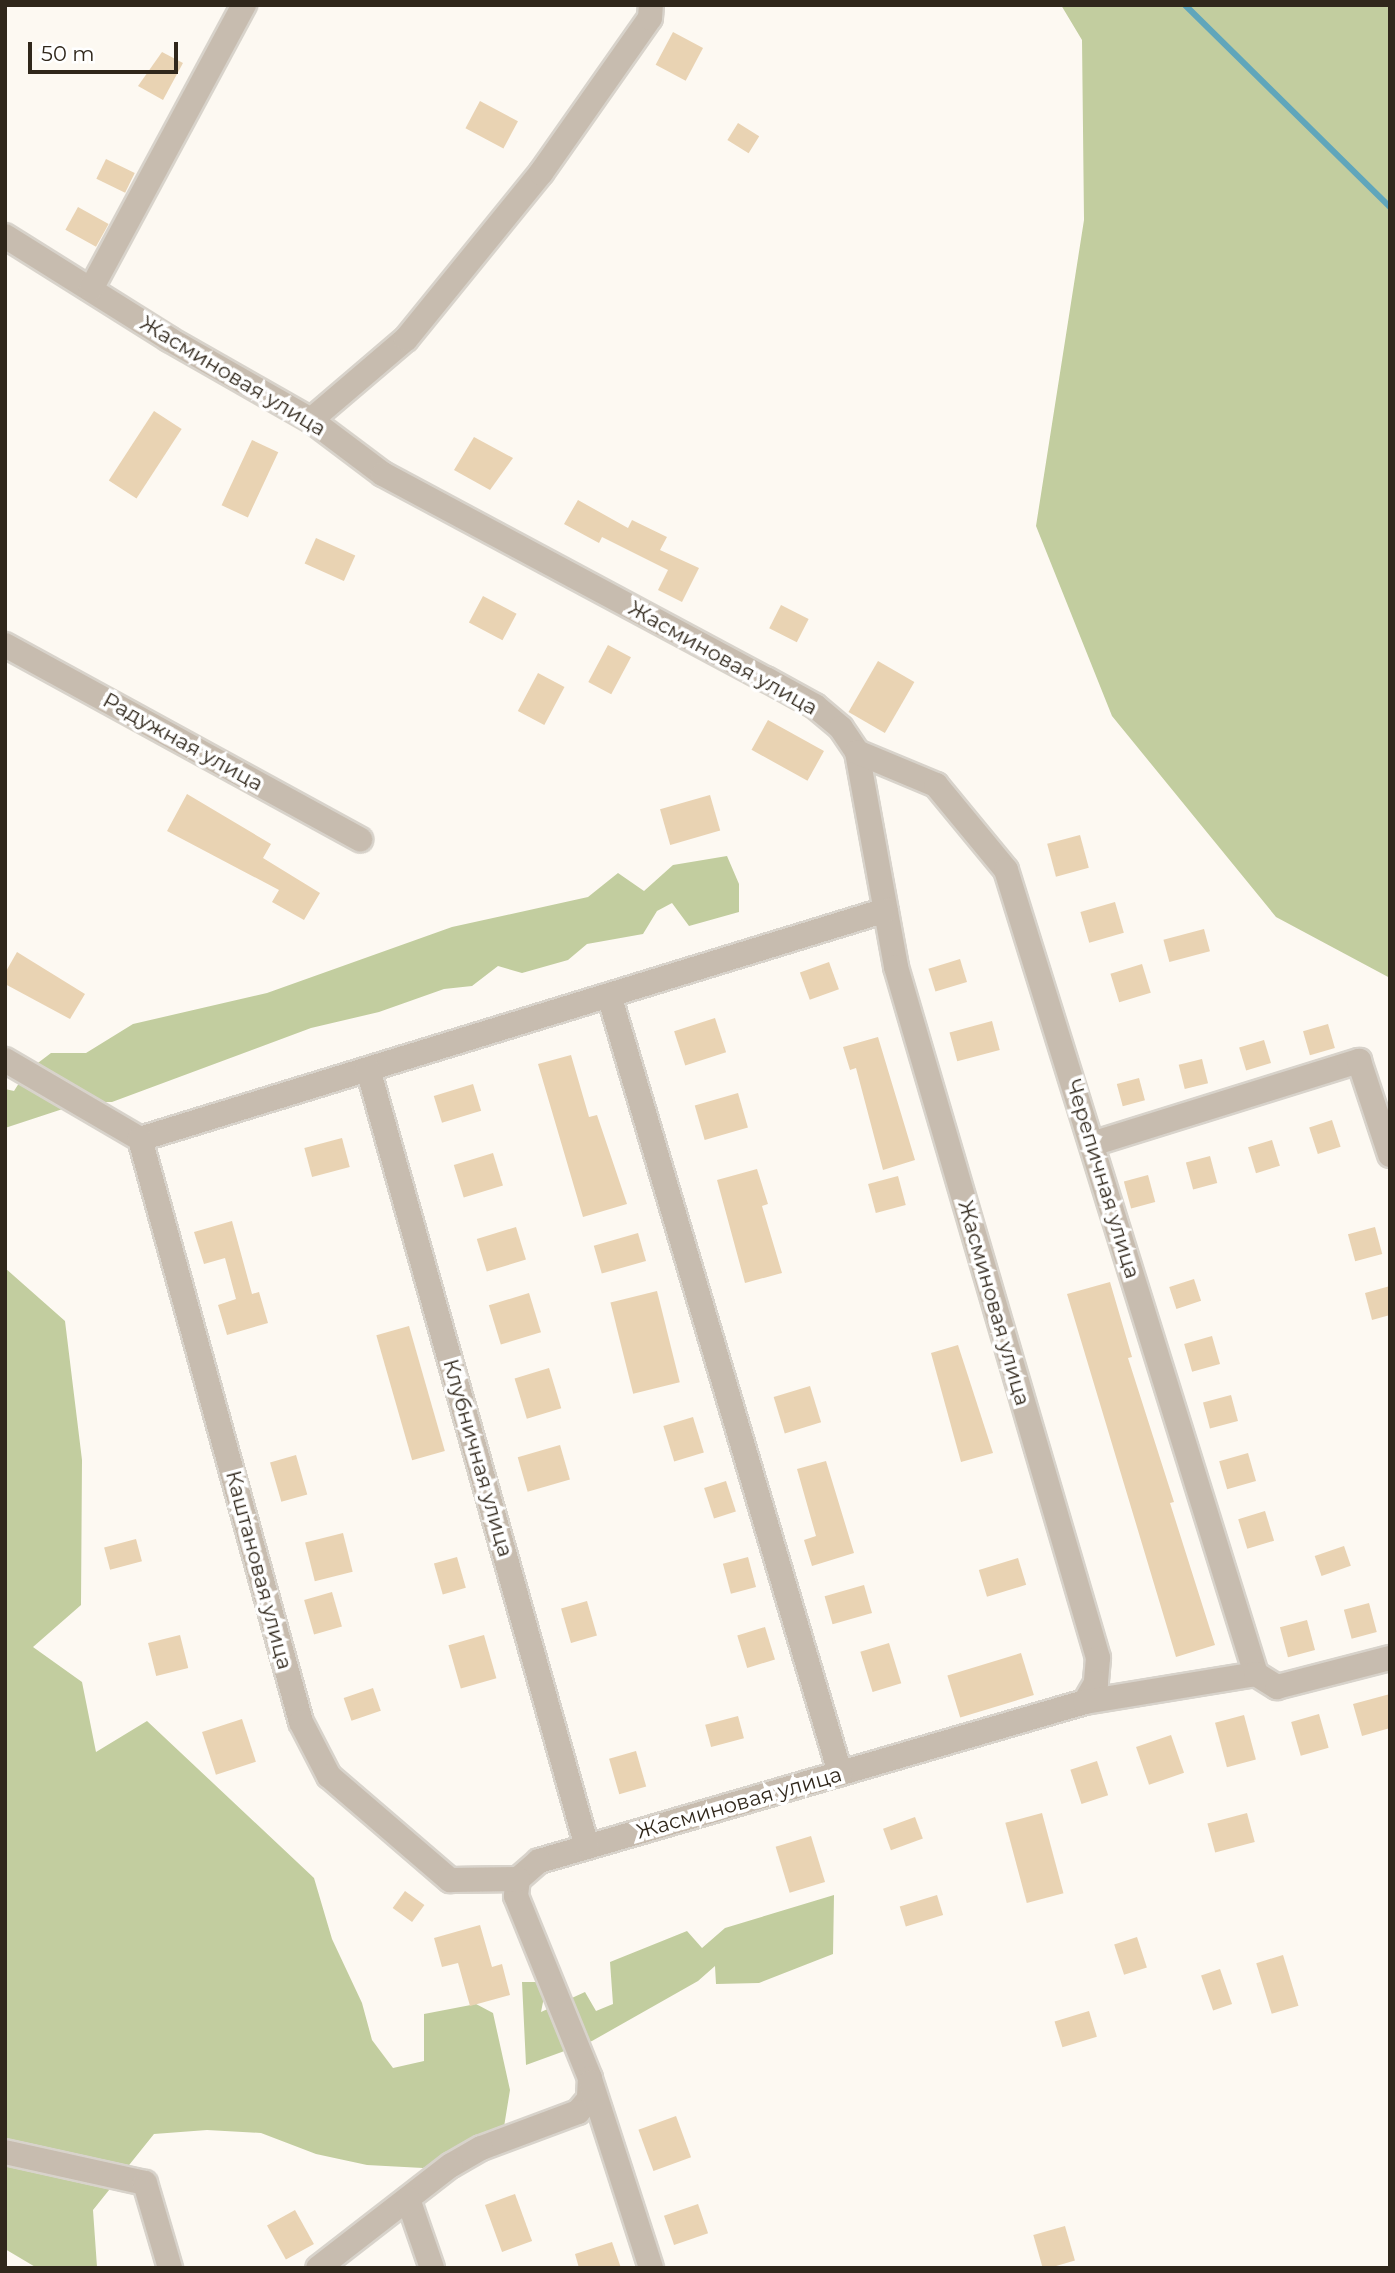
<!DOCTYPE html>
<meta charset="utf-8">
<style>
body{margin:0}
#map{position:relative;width:1395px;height:2273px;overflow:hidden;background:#fdf9f2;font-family:Montserrat,sans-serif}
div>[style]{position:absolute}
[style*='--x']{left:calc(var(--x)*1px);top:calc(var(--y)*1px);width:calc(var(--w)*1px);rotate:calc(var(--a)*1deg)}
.green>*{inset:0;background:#c2cd9f}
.stream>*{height:6px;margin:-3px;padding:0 3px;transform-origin:3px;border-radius:3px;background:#60a6bb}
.building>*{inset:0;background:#e9d3b3;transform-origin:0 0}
.roads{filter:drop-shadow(2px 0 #d8d3cb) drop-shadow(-2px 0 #d8d3cb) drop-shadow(0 2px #d8d3cb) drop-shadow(0 -2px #d8d3cb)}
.minor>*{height:24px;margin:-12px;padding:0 12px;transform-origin:12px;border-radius:12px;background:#c7bcaf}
span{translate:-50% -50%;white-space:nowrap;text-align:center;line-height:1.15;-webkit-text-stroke:7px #fff;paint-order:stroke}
.street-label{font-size:21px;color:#30271b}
.frame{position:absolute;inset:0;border:7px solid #30271b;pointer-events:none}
.scale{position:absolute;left:28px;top:42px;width:150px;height:32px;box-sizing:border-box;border:4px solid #30271b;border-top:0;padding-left:9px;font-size:21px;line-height:24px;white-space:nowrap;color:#30271b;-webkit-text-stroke:5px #fff;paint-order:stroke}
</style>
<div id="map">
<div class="green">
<i style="clip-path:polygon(1061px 5px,1390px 5px,1390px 978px,1276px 917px,1112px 716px,1036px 526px,1084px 220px,1082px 40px)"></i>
<i style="clip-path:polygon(727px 856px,739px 884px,739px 912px,689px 926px,672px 903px,657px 911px,643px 934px,587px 944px,568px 960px,522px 973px,498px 966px,472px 986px,444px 989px,379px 1012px,311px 1028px,112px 1102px,84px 1102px,5px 1128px,5px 1089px,14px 1091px,26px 1072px,51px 1053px,86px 1053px,133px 1024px,267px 993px,452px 927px,588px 897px,618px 873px,644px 891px,673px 865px)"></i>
<i style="clip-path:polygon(5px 1268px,65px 1321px,82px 1460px,81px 1605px,33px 1647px,82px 1682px,96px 1752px,147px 1721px,314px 1878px,332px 1939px,362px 2003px,372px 2040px,393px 2068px,424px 2061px,424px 2014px,476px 2004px,493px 2013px,510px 2090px,503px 2133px,423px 2168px,367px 2165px,316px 2154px,261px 2133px,207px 2130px,154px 2134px,93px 2210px,97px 2267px,93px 2268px,37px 2268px,5px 2249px)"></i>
<i style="clip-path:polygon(834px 1895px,833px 1954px,759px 1983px,716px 1984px,715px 1966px,698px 1981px,592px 2041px,526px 2065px,522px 1982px,547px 1982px,541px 2012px,585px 1992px,596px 2011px,613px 2004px,610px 1962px,687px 1931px,702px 1948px,725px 1928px)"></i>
</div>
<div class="stream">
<i style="--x:1185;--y:5;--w:288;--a:44.6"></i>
</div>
<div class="building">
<i style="left:673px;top:32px;width:34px;height:37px;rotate:28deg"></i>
<i style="clip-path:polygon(162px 52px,183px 63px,163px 100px,138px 86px)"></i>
<i style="left:480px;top:101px;width:43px;height:31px;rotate:28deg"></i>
<i style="left:738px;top:123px;width:25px;height:20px;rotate:32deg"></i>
<i style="left:106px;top:159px;width:32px;height:22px;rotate:26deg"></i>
<i style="left:78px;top:207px;width:35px;height:26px;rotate:29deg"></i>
<i style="left:154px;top:411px;width:33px;height:83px;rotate:33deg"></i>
<i style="clip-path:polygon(474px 437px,513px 458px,490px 490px,454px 470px)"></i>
<i style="left:252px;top:440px;width:29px;height:72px;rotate:25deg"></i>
<i style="clip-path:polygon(578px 500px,628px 528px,632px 520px,667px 537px,660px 550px,699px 568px,682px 602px,658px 590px,668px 570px,602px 537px,599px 543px,564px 524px)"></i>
<i style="left:316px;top:538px;width:43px;height:28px;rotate:24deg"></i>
<i style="left:483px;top:596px;width:38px;height:30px;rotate:28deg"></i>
<i style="left:781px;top:605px;width:31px;height:26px;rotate:27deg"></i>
<i style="left:608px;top:645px;width:26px;height:42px;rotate:28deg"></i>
<i style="left:878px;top:661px;width:42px;height:59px;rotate:30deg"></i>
<i style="left:538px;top:673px;width:30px;height:43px;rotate:28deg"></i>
<i style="left:768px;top:720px;width:64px;height:34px;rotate:29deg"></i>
<i style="clip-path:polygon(187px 794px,271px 844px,263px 858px,320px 893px,304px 920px,272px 902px,279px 890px,167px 831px)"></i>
<i style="left:710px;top:795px;width:37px;height:52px;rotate:74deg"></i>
<i style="left:1080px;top:835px;width:34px;height:34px;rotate:75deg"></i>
<i style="left:1115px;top:902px;width:32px;height:36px;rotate:74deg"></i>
<i style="left:1204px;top:929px;width:23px;height:42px;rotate:75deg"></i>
<i style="clip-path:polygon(17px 952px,85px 994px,70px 1019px,5px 984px,5px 973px)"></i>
<i style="left:960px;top:959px;width:24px;height:33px;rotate:73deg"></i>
<i style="left:829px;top:962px;width:29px;height:31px;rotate:70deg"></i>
<i style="left:1142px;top:964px;width:30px;height:33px;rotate:73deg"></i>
<i style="left:715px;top:1018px;width:36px;height:43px;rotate:72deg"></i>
<i style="left:992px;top:1021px;width:30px;height:44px;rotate:75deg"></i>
<i style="left:1328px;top:1024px;width:25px;height:26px;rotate:74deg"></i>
<i style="clip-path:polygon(878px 1037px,915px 1160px,883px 1170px,856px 1068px,850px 1070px,843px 1047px)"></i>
<i style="left:1264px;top:1040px;width:24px;height:26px;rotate:73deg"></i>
<i style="clip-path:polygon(571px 1055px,589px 1117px,597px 1115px,627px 1204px,583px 1217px,538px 1064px)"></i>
<i style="left:1202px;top:1059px;width:25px;height:24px;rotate:76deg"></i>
<i style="left:1139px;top:1078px;width:23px;height:23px;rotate:75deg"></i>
<i style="left:473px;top:1084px;width:28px;height:41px;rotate:73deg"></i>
<i style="left:738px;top:1093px;width:36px;height:45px;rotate:74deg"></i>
<i style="left:1332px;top:1120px;width:28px;height:24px;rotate:72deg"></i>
<i style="left:342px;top:1138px;width:30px;height:39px;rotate:75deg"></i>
<i style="left:1272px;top:1140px;width:27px;height:25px;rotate:73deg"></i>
<i style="left:493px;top:1153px;width:34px;height:41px;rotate:73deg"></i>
<i style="left:1210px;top:1156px;width:28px;height:25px;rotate:75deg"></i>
<i style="clip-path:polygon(757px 1169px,768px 1204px,762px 1206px,782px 1273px,745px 1283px,717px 1180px)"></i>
<i style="left:1148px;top:1175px;width:28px;height:25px;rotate:75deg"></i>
<i style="left:898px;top:1176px;width:30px;height:31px;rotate:75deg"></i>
<i style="clip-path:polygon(232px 1221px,252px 1294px,259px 1292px,268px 1323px,227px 1335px,218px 1305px,236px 1299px,225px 1258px,204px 1264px,194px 1232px)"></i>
<i style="left:516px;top:1227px;width:34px;height:41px;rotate:73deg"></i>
<i style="left:1375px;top:1227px;width:28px;height:28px;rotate:75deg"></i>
<i style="left:638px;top:1233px;width:29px;height:46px;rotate:74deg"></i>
<i style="left:1194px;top:1279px;width:23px;height:26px;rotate:72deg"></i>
<i style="clip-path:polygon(1110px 1282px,1132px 1357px,1128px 1358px,1174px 1502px,1170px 1503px,1215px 1645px,1176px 1657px,1067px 1294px)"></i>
<i style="clip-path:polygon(1390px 1286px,1390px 1315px,1372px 1320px,1365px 1293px)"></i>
<i style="left:657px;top:1291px;width:94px;height:48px;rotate:76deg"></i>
<i style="left:529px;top:1293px;width:41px;height:42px;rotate:73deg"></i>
<i style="left:409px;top:1326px;width:130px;height:34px;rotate:74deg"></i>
<i style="left:1212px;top:1336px;width:29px;height:29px;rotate:74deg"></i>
<i style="clip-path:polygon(958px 1345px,993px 1453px,961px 1462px,931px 1353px)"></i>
<i style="left:549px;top:1368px;width:42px;height:36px;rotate:73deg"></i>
<i style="left:810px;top:1386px;width:38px;height:38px;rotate:73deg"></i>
<i style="left:1231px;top:1395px;width:27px;height:29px;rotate:75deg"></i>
<i style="left:693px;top:1417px;width:37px;height:31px;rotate:73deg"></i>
<i style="left:560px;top:1445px;width:36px;height:44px;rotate:74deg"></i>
<i style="left:1248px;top:1453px;width:29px;height:30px;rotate:74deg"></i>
<i style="left:296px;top:1455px;width:41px;height:27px;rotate:74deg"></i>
<i style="clip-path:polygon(826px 1461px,854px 1553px,812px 1566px,804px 1540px,816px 1536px,797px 1469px)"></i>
<i style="left:726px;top:1481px;width:32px;height:23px;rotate:72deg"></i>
<i style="left:1265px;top:1511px;width:31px;height:28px;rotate:73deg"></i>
<i style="left:343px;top:1533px;width:40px;height:39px;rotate:76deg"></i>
<i style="left:136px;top:1539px;width:23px;height:33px;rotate:75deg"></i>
<i style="left:1344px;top:1546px;width:21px;height:31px;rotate:71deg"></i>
<i style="left:457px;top:1557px;width:32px;height:24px;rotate:74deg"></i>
<i style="left:748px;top:1557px;width:31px;height:26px;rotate:75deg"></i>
<i style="left:1018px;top:1558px;width:28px;height:41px;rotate:73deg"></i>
<i style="left:864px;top:1585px;width:29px;height:41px;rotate:74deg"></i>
<i style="left:332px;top:1592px;width:36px;height:29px;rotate:74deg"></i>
<i style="left:587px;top:1601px;width:36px;height:27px;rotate:74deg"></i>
<i style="left:1369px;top:1603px;width:30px;height:26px;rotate:75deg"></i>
<i style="left:1307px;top:1620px;width:31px;height:28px;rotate:75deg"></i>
<i style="left:765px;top:1627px;width:34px;height:29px;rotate:73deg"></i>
<i style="left:180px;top:1635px;width:34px;height:33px;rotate:76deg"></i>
<i style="left:484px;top:1635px;width:45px;height:37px;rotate:74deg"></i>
<i style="left:889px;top:1643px;width:42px;height:30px;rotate:73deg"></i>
<i style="left:1021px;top:1653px;width:44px;height:77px;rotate:73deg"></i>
<i style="left:373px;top:1688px;width:24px;height:31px;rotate:71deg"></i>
<i style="clip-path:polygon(1390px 1694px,1390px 1728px,1362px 1736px,1353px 1704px)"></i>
<i style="left:1319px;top:1714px;width:35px;height:29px;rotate:74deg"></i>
<i style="left:1244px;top:1715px;width:46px;height:30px;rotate:75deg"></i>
<i style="left:738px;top:1716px;width:23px;height:34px;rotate:75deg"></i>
<i style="left:242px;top:1719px;width:45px;height:42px;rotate:72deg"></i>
<i style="left:1171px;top:1735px;width:40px;height:37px;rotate:71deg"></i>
<i style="left:636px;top:1751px;width:37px;height:28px;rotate:74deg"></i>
<i style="left:1097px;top:1761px;width:36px;height:28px;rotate:72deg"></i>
<i style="left:1042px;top:1813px;width:83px;height:38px;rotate:75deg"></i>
<i style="left:1247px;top:1813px;width:30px;height:41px;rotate:75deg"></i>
<i style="left:915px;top:1817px;width:23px;height:34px;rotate:70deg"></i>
<i style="left:811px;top:1836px;width:48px;height:37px;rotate:73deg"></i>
<i style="left:405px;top:1891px;width:24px;height:21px;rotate:36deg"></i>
<i style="left:937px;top:1895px;width:21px;height:39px;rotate:73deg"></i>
<i style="clip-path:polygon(480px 1925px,492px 1967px,502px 1964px,510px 1995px,470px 2006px,458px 1963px,442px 1967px,434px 1938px)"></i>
<i style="left:1137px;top:1937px;width:32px;height:24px;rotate:72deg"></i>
<i style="left:1283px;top:1955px;width:53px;height:28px;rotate:73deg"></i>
<i style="left:1220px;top:1969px;width:37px;height:20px;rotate:71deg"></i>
<i style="left:1089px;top:2011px;width:27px;height:36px;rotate:73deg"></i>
<i style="left:676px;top:2116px;width:44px;height:40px;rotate:70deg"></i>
<i style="left:515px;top:2194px;width:50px;height:32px;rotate:70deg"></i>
<i style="left:698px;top:2204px;width:31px;height:36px;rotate:71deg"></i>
<i style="left:295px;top:2210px;width:39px;height:32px;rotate:61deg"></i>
<i style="left:1065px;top:2226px;width:36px;height:33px;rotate:74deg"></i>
<i style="clip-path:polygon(612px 2242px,621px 2268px,579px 2268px,575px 2254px)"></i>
</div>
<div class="roads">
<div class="minor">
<i style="--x:5;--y:236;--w:194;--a:32.1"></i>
<i style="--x:169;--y:339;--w:163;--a:29.7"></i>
<i style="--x:311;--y:420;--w:90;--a:36.9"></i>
<i style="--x:383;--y:474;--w:434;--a:28.2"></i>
<i style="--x:766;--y:679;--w:56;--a:28.9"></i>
<i style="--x:815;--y:706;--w:34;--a:40"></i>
<i style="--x:841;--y:728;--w:29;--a:56"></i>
<i style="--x:857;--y:752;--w:219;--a:79.7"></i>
<i style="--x:896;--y:967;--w:720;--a:73.7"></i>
<i style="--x:1098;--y:1658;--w:25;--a:95"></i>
<i style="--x:1096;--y:1683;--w:22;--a:120"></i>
<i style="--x:1085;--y:1702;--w:569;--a:163.76"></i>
<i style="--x:539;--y:1861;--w:28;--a:139"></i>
<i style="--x:518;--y:1879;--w:17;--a:97"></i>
<i style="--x:516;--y:1896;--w:196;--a:67.9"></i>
<i style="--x:590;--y:2078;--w:21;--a:93"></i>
<i style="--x:589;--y:2099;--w:17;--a:130"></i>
<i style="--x:578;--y:2112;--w:103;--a:159.6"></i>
<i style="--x:481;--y:2148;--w:34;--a:150"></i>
<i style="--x:451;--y:2165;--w:168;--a:142.2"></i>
<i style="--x:91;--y:289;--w:323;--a:-61.7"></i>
<i style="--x:311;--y:420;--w:125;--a:-40.5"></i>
<i style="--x:406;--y:339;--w:214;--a:-50.9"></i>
<i style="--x:541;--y:173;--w:189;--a:-54.9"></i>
<i style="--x:650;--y:18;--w:13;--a:-86"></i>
<i style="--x:5;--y:645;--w:405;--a:28.7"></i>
<i style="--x:857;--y:752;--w:86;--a:22.7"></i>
<i style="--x:936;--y:785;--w:110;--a:50.5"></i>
<i style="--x:1006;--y:870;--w:842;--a:72.73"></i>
<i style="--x:609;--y:995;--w:812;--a:73.46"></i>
<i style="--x:5;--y:1060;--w:156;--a:30.3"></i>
<i style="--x:140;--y:1139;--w:780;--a:-17.06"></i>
<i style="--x:368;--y:1069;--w:808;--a:74.28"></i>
<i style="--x:140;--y:1139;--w:605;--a:74.56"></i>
<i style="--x:301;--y:1722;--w:61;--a:62.6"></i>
<i style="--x:329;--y:1776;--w:160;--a:40.7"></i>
<i style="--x:450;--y:1880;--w:68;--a:-0.8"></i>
<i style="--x:1092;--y:1144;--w:280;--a:-17.3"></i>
<i style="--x:1359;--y:1061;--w:99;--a:71.7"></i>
<i style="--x:1085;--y:1702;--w:173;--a:-9.3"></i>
<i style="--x:1256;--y:1674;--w:25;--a:32"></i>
<i style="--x:1277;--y:1687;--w:117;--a:-14.4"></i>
<i style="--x:591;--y:2082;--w:195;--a:72.1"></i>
<i style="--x:5;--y:2152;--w:143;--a:12.5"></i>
<i style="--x:145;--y:2183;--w:89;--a:73.6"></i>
<i style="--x:408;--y:2199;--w:73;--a:70.8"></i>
</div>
</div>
<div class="street-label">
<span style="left:233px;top:376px;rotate:31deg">Жасминовая улица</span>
<span style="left:723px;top:658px;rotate:29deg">Жасминовая улица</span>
<span style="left:183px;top:742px;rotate:29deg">Радужная улица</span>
<span style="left:1103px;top:1179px;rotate:73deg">Черепичная улица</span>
<span style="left:994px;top:1303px;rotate:74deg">Жасминовая улица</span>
<span style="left:478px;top:1458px;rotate:74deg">Клубничная улица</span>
<span style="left:259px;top:1570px;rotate:75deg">Каштановая улица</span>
<span style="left:739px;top:1803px;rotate:-16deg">Жасминовая улица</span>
</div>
<div class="frame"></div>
<div class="scale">50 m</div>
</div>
